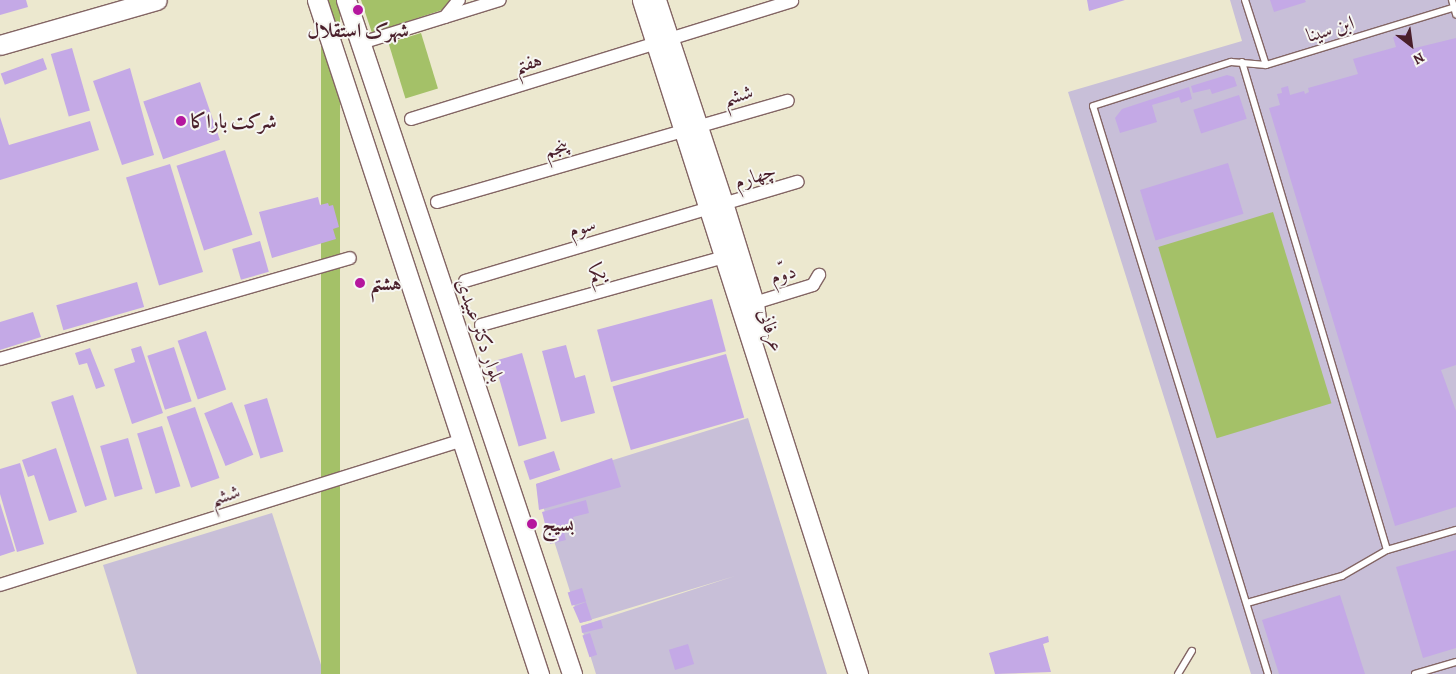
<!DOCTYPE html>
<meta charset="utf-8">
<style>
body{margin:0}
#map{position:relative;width:1456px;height:674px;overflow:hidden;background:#ece8cf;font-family:Alegreya,Amiri,serif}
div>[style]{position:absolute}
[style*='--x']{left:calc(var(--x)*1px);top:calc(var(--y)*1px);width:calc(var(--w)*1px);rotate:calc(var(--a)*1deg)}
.industrial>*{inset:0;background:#c8bfd8}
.green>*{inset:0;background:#a4c168;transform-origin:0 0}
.building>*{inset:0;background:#c4a9e6;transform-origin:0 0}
.roads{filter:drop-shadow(1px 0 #836564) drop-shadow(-1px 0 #836564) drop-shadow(0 1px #836564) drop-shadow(0 -1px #836564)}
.lane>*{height:6px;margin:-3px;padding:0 3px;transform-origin:3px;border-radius:3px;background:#fff}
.street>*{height:12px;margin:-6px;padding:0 6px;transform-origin:6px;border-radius:6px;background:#fff}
.secondary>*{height:19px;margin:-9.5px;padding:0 9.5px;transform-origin:9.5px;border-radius:9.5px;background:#fff}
.dots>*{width:14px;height:14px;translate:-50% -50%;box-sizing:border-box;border:2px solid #f6f6f2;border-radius:50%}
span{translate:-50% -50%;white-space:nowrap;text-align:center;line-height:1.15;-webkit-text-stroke:4px #f6f6f2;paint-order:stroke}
.street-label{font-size:20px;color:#4a1f2b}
.poi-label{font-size:20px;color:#4a1f2b;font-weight:700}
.left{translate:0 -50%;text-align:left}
.north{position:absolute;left:1386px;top:20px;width:50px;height:50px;-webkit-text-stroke:4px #f6f6f2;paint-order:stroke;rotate:150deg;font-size:14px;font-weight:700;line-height:20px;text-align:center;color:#4a1f2b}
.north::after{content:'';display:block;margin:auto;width:18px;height:22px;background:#4a1f2b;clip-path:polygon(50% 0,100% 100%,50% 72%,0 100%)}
</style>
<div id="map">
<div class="industrial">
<i style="clip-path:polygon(1230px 0,1456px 0,1456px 674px,1251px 674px,1068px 92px,1242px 41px)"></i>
<i style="clip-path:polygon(748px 418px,827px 674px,596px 674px,581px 626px,735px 576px,580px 623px,536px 484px)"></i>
<i style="clip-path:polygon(272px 513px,324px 674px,137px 674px,103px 565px)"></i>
</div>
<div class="green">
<i style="left:321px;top:0;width:19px;height:711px"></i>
<i style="clip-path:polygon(361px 0,451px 0,442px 10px,372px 33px)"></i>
<i style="left:421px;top:33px;width:58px;height:34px;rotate:73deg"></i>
<i style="left:1273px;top:212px;width:200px;height:120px;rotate:73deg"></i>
</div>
<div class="building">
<i style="clip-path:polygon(0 0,26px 0,28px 7px,0 15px)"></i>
<i style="clip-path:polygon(1087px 0,1125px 0,1089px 11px)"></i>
<i style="clip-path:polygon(1270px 0,1305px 0,1306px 2px,1274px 12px)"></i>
<i style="clip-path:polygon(1407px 33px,1411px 49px,1456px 38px,1456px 365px,1441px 370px,1456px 411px,1456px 507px,1395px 526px,1269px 108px,1280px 105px,1277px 94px,1282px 93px,1281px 88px,1288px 86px,1290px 95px,1304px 91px,1305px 94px,1309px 92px,1308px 88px,1358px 74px,1353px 59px,1396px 47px,1393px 37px)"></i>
<i style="left:72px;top:48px;width:65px;height:22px;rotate:74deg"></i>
<i style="left:43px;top:58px;width:12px;height:45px;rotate:70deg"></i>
<i style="clip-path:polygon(130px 68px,154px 155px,122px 165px,93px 81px)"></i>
<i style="clip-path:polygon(1227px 75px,1234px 77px,1237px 86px,1212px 94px,1210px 89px,1193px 93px,1191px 86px)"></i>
<i style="left:200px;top:82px;width:61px;height:60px;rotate:71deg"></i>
<i style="clip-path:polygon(1189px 87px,1192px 99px,1181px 103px,1179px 97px,1152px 105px,1157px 122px,1120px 133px,1115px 118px,1122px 109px)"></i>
<i style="left:1239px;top:95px;width:25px;height:48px;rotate:72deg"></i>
<i style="clip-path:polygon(0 117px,9px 145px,90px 121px,99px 150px,0 180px)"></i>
<i style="left:225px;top:150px;width:89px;height:51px;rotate:72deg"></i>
<i style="left:1228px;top:163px;width:53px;height:92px;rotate:73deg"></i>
<i style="left:170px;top:164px;width:113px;height:46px;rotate:73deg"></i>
<i style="clip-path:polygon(318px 197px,320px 205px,328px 203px,329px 206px,333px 205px,339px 227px,333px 229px,336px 239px,272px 258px,259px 212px)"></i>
<i style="left:260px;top:241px;width:32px;height:29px;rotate:74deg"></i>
<i style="left:137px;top:282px;width:26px;height:84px;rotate:74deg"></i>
<i style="left:712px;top:299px;width:54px;height:119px;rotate:75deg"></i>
<i style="clip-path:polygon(33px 312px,41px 337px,0 350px,0 322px)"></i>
<i style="left:206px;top:331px;width:62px;height:30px;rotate:71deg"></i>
<i style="clip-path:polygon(566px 345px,575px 378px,585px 375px,595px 413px,561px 422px,542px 351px)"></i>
<i style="clip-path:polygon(141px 346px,163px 413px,132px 424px,114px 369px,135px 362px,131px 349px)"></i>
<i style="left:174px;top:347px;width:57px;height:28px;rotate:72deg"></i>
<i style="clip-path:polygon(90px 348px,105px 386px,96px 389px,87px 363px,79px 365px,75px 353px)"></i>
<i style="left:522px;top:353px;width:89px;height:29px;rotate:74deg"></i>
<i style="left:726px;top:354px;width:66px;height:118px;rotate:74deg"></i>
<i style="left:73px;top:395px;width:110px;height:23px;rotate:72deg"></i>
<i style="left:267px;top:398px;width:56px;height:24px;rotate:73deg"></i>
<i style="left:232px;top:402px;width:57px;height:30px;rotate:68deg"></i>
<i style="left:195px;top:407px;width:75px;height:30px;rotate:71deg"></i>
<i style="left:162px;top:426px;width:63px;height:26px;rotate:73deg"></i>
<i style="left:128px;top:438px;width:53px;height:29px;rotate:74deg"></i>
<i style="clip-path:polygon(56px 448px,77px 512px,49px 521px,34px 475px,28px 477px,22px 460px)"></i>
<i style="left:554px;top:451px;width:20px;height:32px;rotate:72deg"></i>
<i style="clip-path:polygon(612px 458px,621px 487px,539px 510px,536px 484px)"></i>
<i style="clip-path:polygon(20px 463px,44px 544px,17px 552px,0 494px,0 469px)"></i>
<i style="clip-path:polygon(586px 500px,589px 513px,573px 517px,574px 522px,562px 525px,566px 540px,550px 544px,542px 512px)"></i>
<i style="clip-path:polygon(0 503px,15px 551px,0 556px)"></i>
<i style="clip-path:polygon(1456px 550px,1456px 648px,1423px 658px,1396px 567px)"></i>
<i style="left:582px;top:588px;width:14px;height:15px;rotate:73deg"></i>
<i style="clip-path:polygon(1340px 595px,1365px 674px,1279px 674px,1262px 620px)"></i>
<i style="clip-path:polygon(586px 602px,592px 620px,580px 623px,573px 607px)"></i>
<i style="clip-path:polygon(601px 620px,603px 628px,582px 633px,581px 626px)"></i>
<i style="left:590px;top:633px;width:23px;height:8px;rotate:72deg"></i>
<i style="clip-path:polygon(1048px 636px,1049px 642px,1043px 644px,1051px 672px,995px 674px,989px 653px)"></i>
<i style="left:688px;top:644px;width:21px;height:20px;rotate:73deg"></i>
</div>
<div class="roads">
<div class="lane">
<i style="--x:1245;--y:0;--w:68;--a:72.1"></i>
<i style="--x:1452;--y:0;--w:15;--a:74"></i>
<i style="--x:1242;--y:62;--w:509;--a:73.45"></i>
<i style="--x:1247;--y:603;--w:99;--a:-15.9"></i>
<i style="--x:1342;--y:576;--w:52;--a:-30"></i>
<i style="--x:1387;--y:550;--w:72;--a:-16.2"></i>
<i style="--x:1178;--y:674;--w:27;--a:-59"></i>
<i style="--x:1268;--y:674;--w:594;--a:-107.12"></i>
<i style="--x:1093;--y:106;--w:145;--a:-17.7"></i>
<i style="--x:1231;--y:62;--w:35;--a:5"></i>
<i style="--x:1266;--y:65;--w:199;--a:-17"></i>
<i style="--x:1415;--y:674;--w:43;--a:-16.3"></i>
</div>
<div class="street">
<i style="--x:445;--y:17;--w:22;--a:-51"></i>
<i style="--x:361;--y:43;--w:145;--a:-17.2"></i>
<i style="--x:411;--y:119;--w:399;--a:-17.2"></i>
<i style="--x:437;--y:202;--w:365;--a:-16.1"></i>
<i style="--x:465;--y:281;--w:347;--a:-16.6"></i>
<i style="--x:748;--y:305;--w:68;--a:-17.1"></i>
<i style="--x:813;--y:285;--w:12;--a:-59"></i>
<i style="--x:481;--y:325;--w:260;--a:-15.6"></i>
<i style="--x:0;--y:359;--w:364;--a:-16.1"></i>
<i style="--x:0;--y:585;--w:484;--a:-17.4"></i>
</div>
<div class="secondary">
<i style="--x:317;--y:0;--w:710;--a:71.77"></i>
<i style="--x:346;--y:0;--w:711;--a:71.46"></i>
<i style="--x:642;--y:0;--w:708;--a:72.23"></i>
<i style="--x:656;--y:0;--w:217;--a:71.7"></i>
<i style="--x:724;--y:206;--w:102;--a:72.8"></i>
<i style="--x:754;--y:303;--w:31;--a:83"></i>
<i style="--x:0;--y:45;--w:163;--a:-16"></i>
</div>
</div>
<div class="dots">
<i style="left:358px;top:10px;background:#b5179e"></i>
<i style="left:181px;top:121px;background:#b5179e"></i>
<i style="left:360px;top:283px;background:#b5179e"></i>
<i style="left:532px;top:524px;background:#b5179e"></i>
</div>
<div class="street-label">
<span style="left:1330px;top:29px;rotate:-17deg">ابن سینا</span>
<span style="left:528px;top:63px;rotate:-17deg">هفتم</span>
<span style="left:738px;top:95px;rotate:-15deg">ششم</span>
<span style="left:556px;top:148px;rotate:-16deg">پنجم</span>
<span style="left:755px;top:176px;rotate:-18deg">چهارم</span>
<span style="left:582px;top:227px;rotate:-16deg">سوم</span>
<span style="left:597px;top:273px;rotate:-16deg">یکم</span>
<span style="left:783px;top:274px;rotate:-17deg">دوّم</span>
<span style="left:480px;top:330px;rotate:71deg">بلوار دکتر عبیدی</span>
<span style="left:771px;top:330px;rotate:72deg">عرفانی</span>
<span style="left:225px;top:495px;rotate:-17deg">ششم</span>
</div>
<div class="poi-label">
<span style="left:358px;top:30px">شهرک استقلال</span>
<span class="left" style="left:191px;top:121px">شرکت باراکا</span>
<span class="left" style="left:370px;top:283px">هشتم</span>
<span class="left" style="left:542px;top:524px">بسیج</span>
</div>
<div class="north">N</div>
</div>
